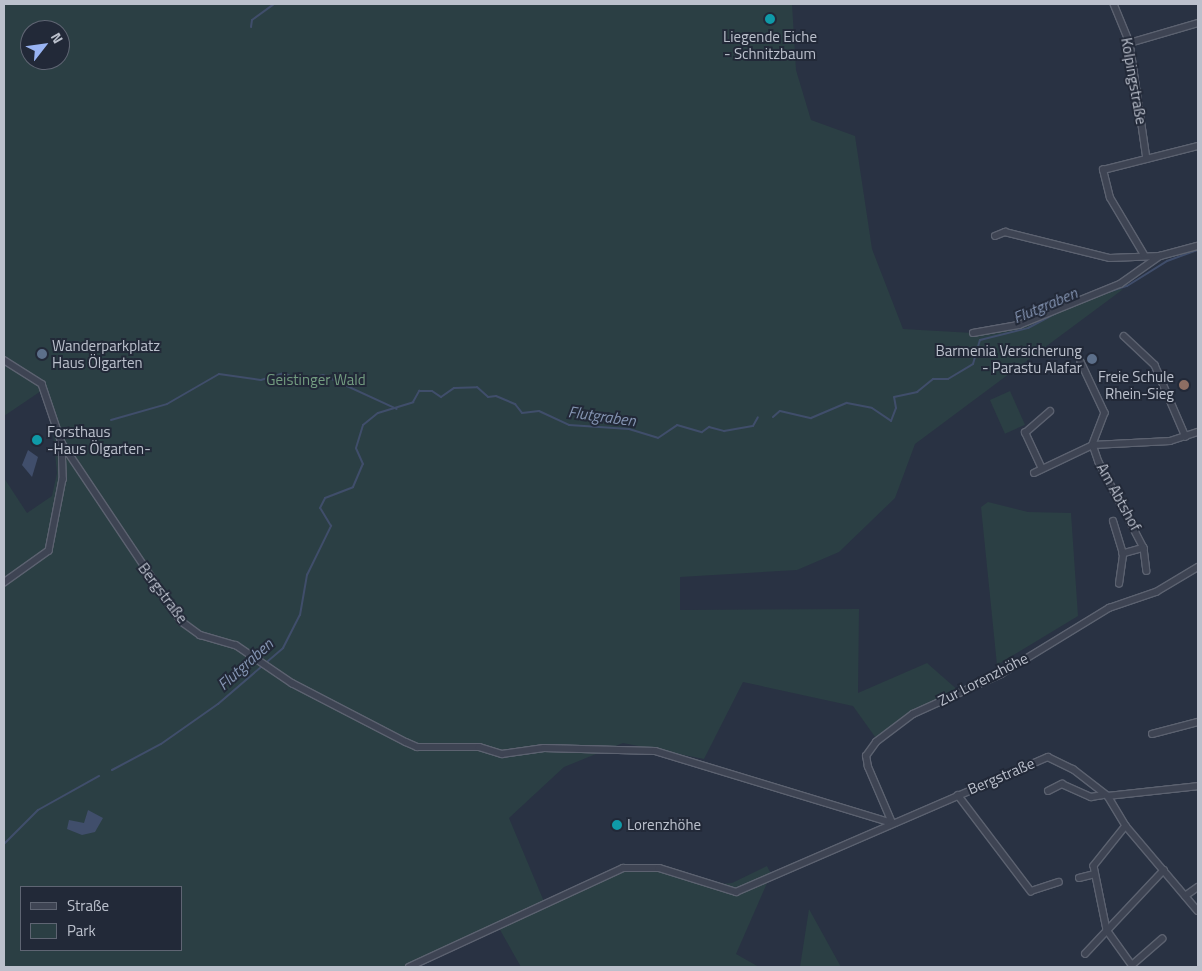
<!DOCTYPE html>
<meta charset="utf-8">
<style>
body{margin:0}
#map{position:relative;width:1202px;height:971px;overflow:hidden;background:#293243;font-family:"Titillium Web",sans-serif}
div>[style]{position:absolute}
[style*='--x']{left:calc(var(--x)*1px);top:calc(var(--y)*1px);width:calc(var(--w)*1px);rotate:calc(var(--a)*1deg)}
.green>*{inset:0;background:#2b3f44;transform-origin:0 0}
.water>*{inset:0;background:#404e6b}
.stream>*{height:2px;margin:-1px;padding:0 1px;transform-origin:1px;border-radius:1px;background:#404e6b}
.roads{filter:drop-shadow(1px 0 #5c6270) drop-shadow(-1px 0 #5c6270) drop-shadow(0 1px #5c6270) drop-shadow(0 -1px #5c6270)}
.minor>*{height:5.5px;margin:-2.75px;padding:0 2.75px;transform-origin:2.75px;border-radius:2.75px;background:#3e4453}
.dots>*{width:14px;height:14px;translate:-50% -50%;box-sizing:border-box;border:2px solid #222938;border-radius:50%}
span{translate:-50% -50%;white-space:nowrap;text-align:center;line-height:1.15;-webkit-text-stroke:4px #222938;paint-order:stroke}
.poi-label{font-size:15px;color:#bbc0cc}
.left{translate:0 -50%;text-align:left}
.right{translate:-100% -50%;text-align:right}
.street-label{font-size:15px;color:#bbc0cc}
.park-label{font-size:15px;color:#739c80}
.water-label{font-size:16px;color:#8494b2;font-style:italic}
.frame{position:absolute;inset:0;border:5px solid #bbc0cc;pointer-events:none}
.legend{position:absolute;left:20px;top:886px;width:162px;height:65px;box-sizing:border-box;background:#222938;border:1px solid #5f6573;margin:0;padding:6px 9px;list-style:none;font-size:15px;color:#bbc0cc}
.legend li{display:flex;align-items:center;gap:10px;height:25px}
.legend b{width:25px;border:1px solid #5f6573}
.north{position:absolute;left:20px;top:20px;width:50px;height:50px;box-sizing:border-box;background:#222938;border:1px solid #5f6573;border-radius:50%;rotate:60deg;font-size:14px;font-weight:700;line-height:20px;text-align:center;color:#bbc0cc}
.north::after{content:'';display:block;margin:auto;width:18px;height:22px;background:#99b4f3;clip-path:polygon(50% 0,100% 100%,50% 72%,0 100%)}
</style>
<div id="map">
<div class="green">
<i style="clip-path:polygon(evenodd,4px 4px,792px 4px,796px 70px,811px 120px,855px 136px,872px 249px,903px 329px,973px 333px,1020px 325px,1119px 285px,1122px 290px,915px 444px,895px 498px,839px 552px,797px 570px,680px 577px,680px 610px,859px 609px,858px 693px,927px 663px,960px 692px,913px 714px,878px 741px,853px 706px,743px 682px,704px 759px,623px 743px,564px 767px,509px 818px,545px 904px,605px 875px,642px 865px,710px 885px,732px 883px,767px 866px,771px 874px,736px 954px,759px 967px,521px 967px,499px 928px,408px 967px,4px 967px,4px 478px,27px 513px,52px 496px,57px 473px,51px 415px,41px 391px,4px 416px,4px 4px,30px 30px,60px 30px,60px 60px,30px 60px,30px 30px,4px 4px,21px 887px,181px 887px,181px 950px,21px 950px,21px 887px)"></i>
<i style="left:1010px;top:391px;width:37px;height:22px;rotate:66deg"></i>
<i style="clip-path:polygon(988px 502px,1028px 512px,1071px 513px,1078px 616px,997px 665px,981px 507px)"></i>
<i style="clip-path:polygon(809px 909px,841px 967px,800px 967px)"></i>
</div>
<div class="water">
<i style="clip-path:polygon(28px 450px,38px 457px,32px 477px,22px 465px)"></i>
<i style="clip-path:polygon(88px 810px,103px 818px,95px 832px,82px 835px,67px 829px,69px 820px,84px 823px)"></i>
</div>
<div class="stream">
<i style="--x:251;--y:27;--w:7;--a:-82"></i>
<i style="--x:252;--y:20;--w:27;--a:-36"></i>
<i style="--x:4;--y:168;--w:38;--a:90"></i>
<i style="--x:1108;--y:292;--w:20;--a:-18"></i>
<i style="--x:1127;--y:286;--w:47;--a:-32"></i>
<i style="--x:1167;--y:261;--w:33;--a:-20"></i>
<i style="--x:773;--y:417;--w:9;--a:-41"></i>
<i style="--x:780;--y:411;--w:32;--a:13"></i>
<i style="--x:811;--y:418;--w:39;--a:-23"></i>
<i style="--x:847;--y:403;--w:25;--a:11"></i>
<i style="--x:872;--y:408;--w:23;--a:34"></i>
<i style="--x:891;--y:421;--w:14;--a:-69"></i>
<i style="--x:896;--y:408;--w:11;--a:-100"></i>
<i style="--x:894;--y:397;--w:24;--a:-12"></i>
<i style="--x:917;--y:392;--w:21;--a:-39"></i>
<i style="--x:933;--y:379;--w:15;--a:0"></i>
<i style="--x:948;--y:379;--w:29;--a:-31"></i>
<i style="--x:973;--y:364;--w:25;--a:-74"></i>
<i style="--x:980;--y:340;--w:49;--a:-14"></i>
<i style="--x:1028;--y:328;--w:36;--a:-28"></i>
<i style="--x:111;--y:420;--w:58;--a:-15.9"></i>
<i style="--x:167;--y:404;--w:60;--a:-30"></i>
<i style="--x:219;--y:374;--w:42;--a:8.1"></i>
<i style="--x:261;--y:380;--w:24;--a:-17"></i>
<i style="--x:284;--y:373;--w:16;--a:27"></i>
<i style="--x:298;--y:380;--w:25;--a:-11"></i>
<i style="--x:323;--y:375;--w:81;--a:24.7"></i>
<i style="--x:112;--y:770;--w:55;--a:-28"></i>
<i style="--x:161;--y:744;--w:70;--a:-35.1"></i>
<i style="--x:218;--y:704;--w:86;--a:-40.7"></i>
<i style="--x:283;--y:648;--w:37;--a:-63"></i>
<i style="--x:300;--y:615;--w:41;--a:-80.1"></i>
<i style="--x:307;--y:575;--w:55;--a:-63.9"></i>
<i style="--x:331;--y:526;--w:21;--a:-121"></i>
<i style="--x:320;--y:508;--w:11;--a:-63"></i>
<i style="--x:325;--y:498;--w:30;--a:-21"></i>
<i style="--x:353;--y:487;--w:25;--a:-67"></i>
<i style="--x:363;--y:464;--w:17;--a:-114"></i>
<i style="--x:356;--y:448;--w:24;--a:-73"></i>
<i style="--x:363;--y:425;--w:19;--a:-39"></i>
<i style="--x:378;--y:413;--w:37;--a:-17"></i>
<i style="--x:413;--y:402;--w:13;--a:-61"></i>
<i style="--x:419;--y:391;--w:13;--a:0"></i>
<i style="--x:432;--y:391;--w:11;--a:34"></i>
<i style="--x:441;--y:397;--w:16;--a:-35"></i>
<i style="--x:454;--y:388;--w:23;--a:-2"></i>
<i style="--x:477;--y:387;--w:15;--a:42"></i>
<i style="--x:488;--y:397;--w:8;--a:-7"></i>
<i style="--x:496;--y:396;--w:21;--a:23"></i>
<i style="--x:515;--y:404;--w:11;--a:52"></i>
<i style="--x:522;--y:413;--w:17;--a:-7"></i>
<i style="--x:539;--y:411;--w:33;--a:25"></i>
<i style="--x:569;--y:425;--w:60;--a:3.8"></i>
<i style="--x:629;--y:429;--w:30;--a:17"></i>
<i style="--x:658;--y:438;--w:23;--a:-34"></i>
<i style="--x:677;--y:425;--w:26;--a:16"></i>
<i style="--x:702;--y:432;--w:9;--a:-36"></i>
<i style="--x:709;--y:427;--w:16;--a:15"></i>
<i style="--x:724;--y:431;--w:29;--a:-10"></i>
<i style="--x:753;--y:426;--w:10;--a:-61"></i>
<i style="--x:4;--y:844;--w:48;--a:-45"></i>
<i style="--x:38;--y:810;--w:70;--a:-29.1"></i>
</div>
<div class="roads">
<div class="minor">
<i style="--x:1114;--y:4;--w:42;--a:67.7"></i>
<i style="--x:1130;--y:43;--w:117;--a:81.7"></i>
<i style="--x:1130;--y:43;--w:71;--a:-16.4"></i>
<i style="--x:995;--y:236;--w:11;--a:-22"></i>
<i style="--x:1005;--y:232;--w:108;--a:13.9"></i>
<i style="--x:1110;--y:258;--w:50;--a:-2.3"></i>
<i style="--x:1160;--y:256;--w:39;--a:-15"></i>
<i style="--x:1144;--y:255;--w:66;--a:-120.8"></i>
<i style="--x:1110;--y:198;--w:29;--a:-104"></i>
<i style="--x:1103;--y:170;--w:98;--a:-14.2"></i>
<i style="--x:973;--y:333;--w:47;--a:-9.9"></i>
<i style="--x:1019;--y:325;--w:109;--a:-22.1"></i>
<i style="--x:1120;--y:284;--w:49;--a:-35"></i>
<i style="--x:1124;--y:336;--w:42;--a:43.1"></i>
<i style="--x:1155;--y:365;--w:78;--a:66.7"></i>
<i style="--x:4;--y:360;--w:45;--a:32.3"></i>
<i style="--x:42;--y:384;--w:62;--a:71.3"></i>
<i style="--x:62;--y:443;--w:36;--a:88"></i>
<i style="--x:63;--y:479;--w:73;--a:101"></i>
<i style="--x:49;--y:551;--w:55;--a:144.6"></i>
<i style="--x:1081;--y:362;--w:56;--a:64.8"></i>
<i style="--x:1105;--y:413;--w:34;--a:111"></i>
<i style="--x:1093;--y:445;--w:18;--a:71"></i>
<i style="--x:1099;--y:462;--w:97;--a:62.4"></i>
<i style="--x:1144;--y:548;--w:22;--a:164"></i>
<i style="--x:1123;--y:554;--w:34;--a:-107"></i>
<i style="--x:62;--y:443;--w:214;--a:56.2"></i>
<i style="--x:181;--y:621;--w:24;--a:36"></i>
<i style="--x:200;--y:635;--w:37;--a:16"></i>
<i style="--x:236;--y:645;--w:68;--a:34.2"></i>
<i style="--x:292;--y:683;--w:128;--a:27.4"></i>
<i style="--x:406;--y:742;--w:12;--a:24"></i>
<i style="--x:417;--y:747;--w:62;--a:0"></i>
<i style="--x:479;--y:747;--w:24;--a:17"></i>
<i style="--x:502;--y:754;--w:42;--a:-8.1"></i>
<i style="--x:544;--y:748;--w:111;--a:1.5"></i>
<i style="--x:655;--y:751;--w:248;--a:16.9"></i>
<i style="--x:1042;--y:469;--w:40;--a:-115"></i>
<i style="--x:1025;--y:433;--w:33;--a:-41"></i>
<i style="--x:1034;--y:473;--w:65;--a:-25.4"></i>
<i style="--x:1093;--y:445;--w:77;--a:-3"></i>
<i style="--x:1170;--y:441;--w:29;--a:-18"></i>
<i style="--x:1144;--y:548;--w:23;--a:83"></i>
<i style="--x:1119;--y:584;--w:30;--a:-82"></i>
<i style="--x:1152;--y:734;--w:48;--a:-14.6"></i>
<i style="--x:1048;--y:791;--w:16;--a:-27"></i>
<i style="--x:1062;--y:784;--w:32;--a:24"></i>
<i style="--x:1091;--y:797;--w:12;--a:-9"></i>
<i style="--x:958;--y:795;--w:121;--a:52.8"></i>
<i style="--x:1031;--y:891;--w:29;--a:-18"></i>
<i style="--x:1108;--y:796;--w:35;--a:59"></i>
<i style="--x:1126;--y:826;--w:111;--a:49.7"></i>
<i style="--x:892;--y:823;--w:61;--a:-113.2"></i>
<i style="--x:868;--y:767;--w:11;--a:-100"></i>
<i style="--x:866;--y:756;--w:17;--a:-54"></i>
<i style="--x:876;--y:742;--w:46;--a:-37.1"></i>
<i style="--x:913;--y:714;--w:97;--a:-24.4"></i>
<i style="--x:1001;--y:674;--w:127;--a:-31.4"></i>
<i style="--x:1109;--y:608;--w:50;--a:-18.8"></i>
<i style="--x:1156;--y:592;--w:49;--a:-30.8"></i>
<i style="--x:1126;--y:826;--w:51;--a:128.7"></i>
<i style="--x:1094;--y:866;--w:65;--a:78.5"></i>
<i style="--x:1107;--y:930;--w:43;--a:54.5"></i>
<i style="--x:1132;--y:965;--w:40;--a:-41"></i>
<i style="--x:1079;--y:878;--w:16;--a:-14"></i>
<i style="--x:1185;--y:896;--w:16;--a:-35"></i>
<i style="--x:1085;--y:954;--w:115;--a:-46.8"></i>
<i style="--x:409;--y:967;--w:236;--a:-24.8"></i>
<i style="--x:623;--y:868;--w:36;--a:0"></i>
<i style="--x:659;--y:868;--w:81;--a:17.3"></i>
<i style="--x:736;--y:892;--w:340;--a:-23.4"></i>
<i style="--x:1048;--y:757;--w:28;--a:26"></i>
<i style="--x:1073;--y:769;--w:44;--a:37.6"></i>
<i style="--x:1108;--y:796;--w:91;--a:-6.3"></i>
</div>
</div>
<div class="dots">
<i style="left:770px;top:19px;background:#0f9aa8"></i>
<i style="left:42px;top:354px;background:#5c6f8a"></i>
<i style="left:1092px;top:359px;background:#5c6f8a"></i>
<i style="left:1184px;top:385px;background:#8d6e63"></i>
<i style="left:37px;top:440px;background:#0f9aa8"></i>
<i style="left:617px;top:825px;background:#0f9aa8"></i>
</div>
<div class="poi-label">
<span style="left:770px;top:45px">Liegende Eiche<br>- Schnitzbaum</span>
<span class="left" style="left:52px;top:354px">Wanderparkplatz<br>Haus Ölgarten</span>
<span class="right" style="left:1082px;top:359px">Barmenia Versicherung<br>- Parastu Alafar</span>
<span class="right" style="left:1174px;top:385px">Freie Schule<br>Rhein-Sieg</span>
<span class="left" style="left:47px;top:440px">Forsthaus<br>-Haus Ölgarten-</span>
<span class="left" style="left:627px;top:825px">Lorenzhöhe</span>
</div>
<div class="street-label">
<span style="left:1134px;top:81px;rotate:80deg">Kolpingstraße</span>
<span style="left:1119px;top:497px;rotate:61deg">Am Abtshof</span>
<span style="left:163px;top:593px;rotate:53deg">Bergstraße</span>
<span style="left:983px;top:679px;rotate:-27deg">Zur Lorenzhöhe</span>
<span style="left:1001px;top:776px;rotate:-23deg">Bergstraße</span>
</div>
<div class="park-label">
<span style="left:316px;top:380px">Geistinger Wald</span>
</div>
<div class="water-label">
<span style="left:1045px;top:305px;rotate:-23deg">Flutgraben</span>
<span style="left:602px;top:416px;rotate:8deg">Flutgraben</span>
<span style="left:245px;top:664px;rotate:-42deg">Flutgraben</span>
</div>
<div class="frame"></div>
<ul class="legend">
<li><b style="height:6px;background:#3e4453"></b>Straße</li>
<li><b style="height:14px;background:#2b3f44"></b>Park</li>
</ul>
<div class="north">N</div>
</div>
